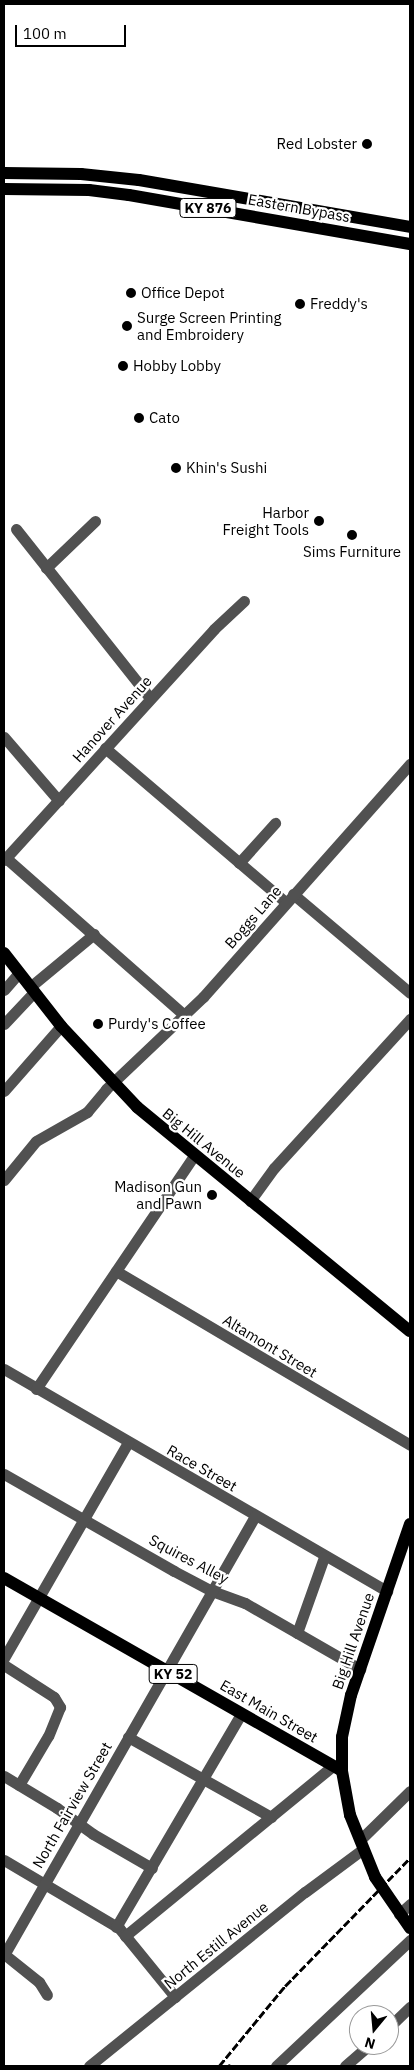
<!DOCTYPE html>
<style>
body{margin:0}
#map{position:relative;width:414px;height:2070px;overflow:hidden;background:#fff;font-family:"IBM Plex Sans",sans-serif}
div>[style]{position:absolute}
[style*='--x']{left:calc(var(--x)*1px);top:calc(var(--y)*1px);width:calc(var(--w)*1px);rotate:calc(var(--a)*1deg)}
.minor>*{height:11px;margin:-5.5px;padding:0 5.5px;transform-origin:5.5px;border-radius:5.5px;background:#515151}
.major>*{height:12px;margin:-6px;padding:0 6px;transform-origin:6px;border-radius:6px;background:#000}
.rail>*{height:2.5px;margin-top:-1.25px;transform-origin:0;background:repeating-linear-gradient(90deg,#000 0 8px,transparent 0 10.5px)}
.dots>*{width:14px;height:14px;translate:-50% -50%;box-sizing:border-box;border:2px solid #fff;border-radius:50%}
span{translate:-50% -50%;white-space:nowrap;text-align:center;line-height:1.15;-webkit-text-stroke:4.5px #fff;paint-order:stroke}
.shield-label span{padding:1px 4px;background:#fff;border:1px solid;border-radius:4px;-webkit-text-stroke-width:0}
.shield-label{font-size:14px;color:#000;font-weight:700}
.poi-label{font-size:15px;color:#000}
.right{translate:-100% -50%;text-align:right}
.left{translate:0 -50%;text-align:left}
.street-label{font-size:15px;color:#000}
.frame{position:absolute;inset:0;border:5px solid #000;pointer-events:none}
.north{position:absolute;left:349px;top:2005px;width:50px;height:50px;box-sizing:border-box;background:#fff;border:1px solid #999;border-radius:50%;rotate:197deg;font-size:14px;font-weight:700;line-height:20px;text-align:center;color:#000}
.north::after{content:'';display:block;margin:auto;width:18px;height:22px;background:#000;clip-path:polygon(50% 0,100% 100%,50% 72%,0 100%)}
.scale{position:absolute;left:15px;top:25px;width:111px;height:22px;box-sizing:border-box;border:2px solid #000;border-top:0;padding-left:6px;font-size:15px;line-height:18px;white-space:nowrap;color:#000;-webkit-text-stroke:4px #fff;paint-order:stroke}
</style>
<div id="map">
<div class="minor">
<i style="--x:16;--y:529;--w:216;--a:51.6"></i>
<i style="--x:46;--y:568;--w:68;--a:-43.8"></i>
<i style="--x:4;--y:737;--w:84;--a:49.3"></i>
<i style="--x:105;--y:748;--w:237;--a:40.5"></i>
<i style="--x:6;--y:858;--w:237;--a:41.4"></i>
<i style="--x:4;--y:860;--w:312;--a:-47.7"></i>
<i style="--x:214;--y:629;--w:41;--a:-43"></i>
<i style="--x:239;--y:863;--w:54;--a:-48"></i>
<i style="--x:293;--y:894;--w:153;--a:40.2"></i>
<i style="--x:30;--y:987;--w:83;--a:-39.6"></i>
<i style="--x:4;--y:990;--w:23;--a:-49"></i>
<i style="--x:4;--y:1024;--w:44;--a:-46.8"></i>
<i style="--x:4;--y:1091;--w:86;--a:-48.8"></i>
<i style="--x:4;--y:1180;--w:50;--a:-50.6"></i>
<i style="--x:36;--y:1141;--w:59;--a:-29.6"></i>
<i style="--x:87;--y:1112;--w:30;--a:-50"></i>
<i style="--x:106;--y:1089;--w:134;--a:-43.5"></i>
<i style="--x:203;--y:997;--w:312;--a:-48.4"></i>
<i style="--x:250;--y:1201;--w:41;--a:-54"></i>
<i style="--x:274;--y:1168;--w:202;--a:-47.6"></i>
<i style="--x:116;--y:1271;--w:342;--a:30.6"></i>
<i style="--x:4;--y:1369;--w:443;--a:30.1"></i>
<i style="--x:36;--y:1389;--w:282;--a:-55.9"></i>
<i style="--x:4;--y:1474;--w:196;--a:29.7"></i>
<i style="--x:174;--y:1571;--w:43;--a:27.8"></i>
<i style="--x:212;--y:1591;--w:35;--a:20"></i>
<i style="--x:245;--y:1603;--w:133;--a:29.9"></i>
<i style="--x:297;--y:1633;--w:81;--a:-70.4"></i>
<i style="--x:4;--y:1658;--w:249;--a:-60.1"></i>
<i style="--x:4;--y:1665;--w:59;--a:32.6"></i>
<i style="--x:54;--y:1697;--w:12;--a:59"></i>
<i style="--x:60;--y:1707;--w:31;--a:112"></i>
<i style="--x:48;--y:1736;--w:57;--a:120.6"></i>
<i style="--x:128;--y:1737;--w:164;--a:29.2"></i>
<i style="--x:4;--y:1776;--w:62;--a:31.1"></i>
<i style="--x:57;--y:1808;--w:44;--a:35.8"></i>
<i style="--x:93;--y:1834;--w:68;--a:30"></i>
<i style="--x:360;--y:1840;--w:70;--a:-44.4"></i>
<i style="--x:4;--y:1860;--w:134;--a:30.6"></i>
<i style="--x:119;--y:1928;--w:89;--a:50.9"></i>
<i style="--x:399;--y:1914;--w:15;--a:-42"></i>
<i style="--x:116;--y:1927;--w:247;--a:-59.6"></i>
<i style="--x:125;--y:1936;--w:269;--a:-39.3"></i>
<i style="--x:4;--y:1954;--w:45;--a:38.7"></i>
<i style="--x:39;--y:1982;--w:15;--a:58"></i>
<i style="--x:4;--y:1955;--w:506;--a:-60.24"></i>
<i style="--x:389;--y:2027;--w:29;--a:-44"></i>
<i style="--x:89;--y:2066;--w:277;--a:-38.9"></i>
<i style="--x:305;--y:1892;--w:72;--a:-36.6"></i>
<i style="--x:276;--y:2066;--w:184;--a:-43.2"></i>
<i style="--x:345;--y:2066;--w:32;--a:-41"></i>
</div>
<div class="major">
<i style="--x:4;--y:173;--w:77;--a:0.7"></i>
<i style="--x:81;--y:174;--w:58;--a:5.9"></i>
<i style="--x:139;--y:180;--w:275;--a:9.8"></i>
<i style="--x:4;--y:189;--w:85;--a:0.7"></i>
<i style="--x:89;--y:190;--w:40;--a:7.1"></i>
<i style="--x:129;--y:195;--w:285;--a:9.9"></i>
<i style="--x:4;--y:953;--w:93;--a:52"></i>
<i style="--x:61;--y:1026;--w:111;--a:46.8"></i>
<i style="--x:137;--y:1107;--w:353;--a:39.4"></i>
<i style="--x:410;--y:1524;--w:181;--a:109"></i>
<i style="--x:351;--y:1695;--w:43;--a:102.1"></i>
<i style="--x:342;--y:1737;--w:34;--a:90"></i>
<i style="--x:342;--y:1771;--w:45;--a:79.7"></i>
<i style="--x:350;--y:1815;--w:67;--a:68"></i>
<i style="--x:375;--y:1877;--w:62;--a:55.5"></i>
<i style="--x:4;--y:1578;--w:389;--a:29.7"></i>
</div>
<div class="rail">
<i style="--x:219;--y:2066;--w:104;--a:-50.5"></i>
<i style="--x:285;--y:1986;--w:179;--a:-45.7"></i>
<i style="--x:229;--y:2066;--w:2;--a:-63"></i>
</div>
<div class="dots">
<i style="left:367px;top:144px;background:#000"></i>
<i style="left:131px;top:293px;background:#000"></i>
<i style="left:300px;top:304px;background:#000"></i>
<i style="left:127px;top:326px;background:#000"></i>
<i style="left:123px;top:366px;background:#000"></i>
<i style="left:139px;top:418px;background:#000"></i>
<i style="left:176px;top:468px;background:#000"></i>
<i style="left:319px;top:521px;background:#000"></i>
<i style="left:352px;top:535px;background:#000"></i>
<i style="left:98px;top:1024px;background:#000"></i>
<i style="left:212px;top:1195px;background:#000"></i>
</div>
<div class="shield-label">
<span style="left:208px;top:208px">KY 876</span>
<span style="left:173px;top:1674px">KY 52</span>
</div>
<div class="poi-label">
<span class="right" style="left:357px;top:144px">Red Lobster</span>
<span class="left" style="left:141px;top:293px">Office Depot</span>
<span class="left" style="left:310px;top:304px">Freddy's</span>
<span class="left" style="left:137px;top:326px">Surge Screen Printing<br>and Embroidery</span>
<span class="left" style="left:133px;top:366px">Hobby Lobby</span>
<span class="left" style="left:149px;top:418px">Cato</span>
<span class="left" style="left:186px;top:468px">Khin's Sushi</span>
<span class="right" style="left:309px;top:521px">Harbor<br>Freight Tools</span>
<span style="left:352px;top:552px">Sims Furniture</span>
<span class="left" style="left:108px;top:1024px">Purdy's Coffee</span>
<span class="right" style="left:202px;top:1195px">Madison Gun<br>and Pawn</span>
</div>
<div class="street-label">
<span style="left:299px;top:208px;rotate:10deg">Eastern Bypass</span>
<span style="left:112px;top:719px;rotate:-48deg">Hanover Avenue</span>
<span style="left:253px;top:917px;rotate:-49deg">Boggs Lane</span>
<span style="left:204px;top:1143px;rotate:39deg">Big Hill Avenue</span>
<span style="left:270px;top:1346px;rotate:31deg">Altamont Street</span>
<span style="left:202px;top:1468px;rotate:30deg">Race Street</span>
<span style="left:189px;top:1559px;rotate:28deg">Squires Alley</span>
<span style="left:353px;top:1641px;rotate:-71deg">Big Hill Avenue</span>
<span style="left:269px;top:1711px;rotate:30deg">East Main Street</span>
<span style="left:72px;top:1805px;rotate:-60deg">North Fairview Street</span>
<span style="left:216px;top:1945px;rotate:-39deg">North Estill Avenue</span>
</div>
<div class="frame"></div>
<div class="north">N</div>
<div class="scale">100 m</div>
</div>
